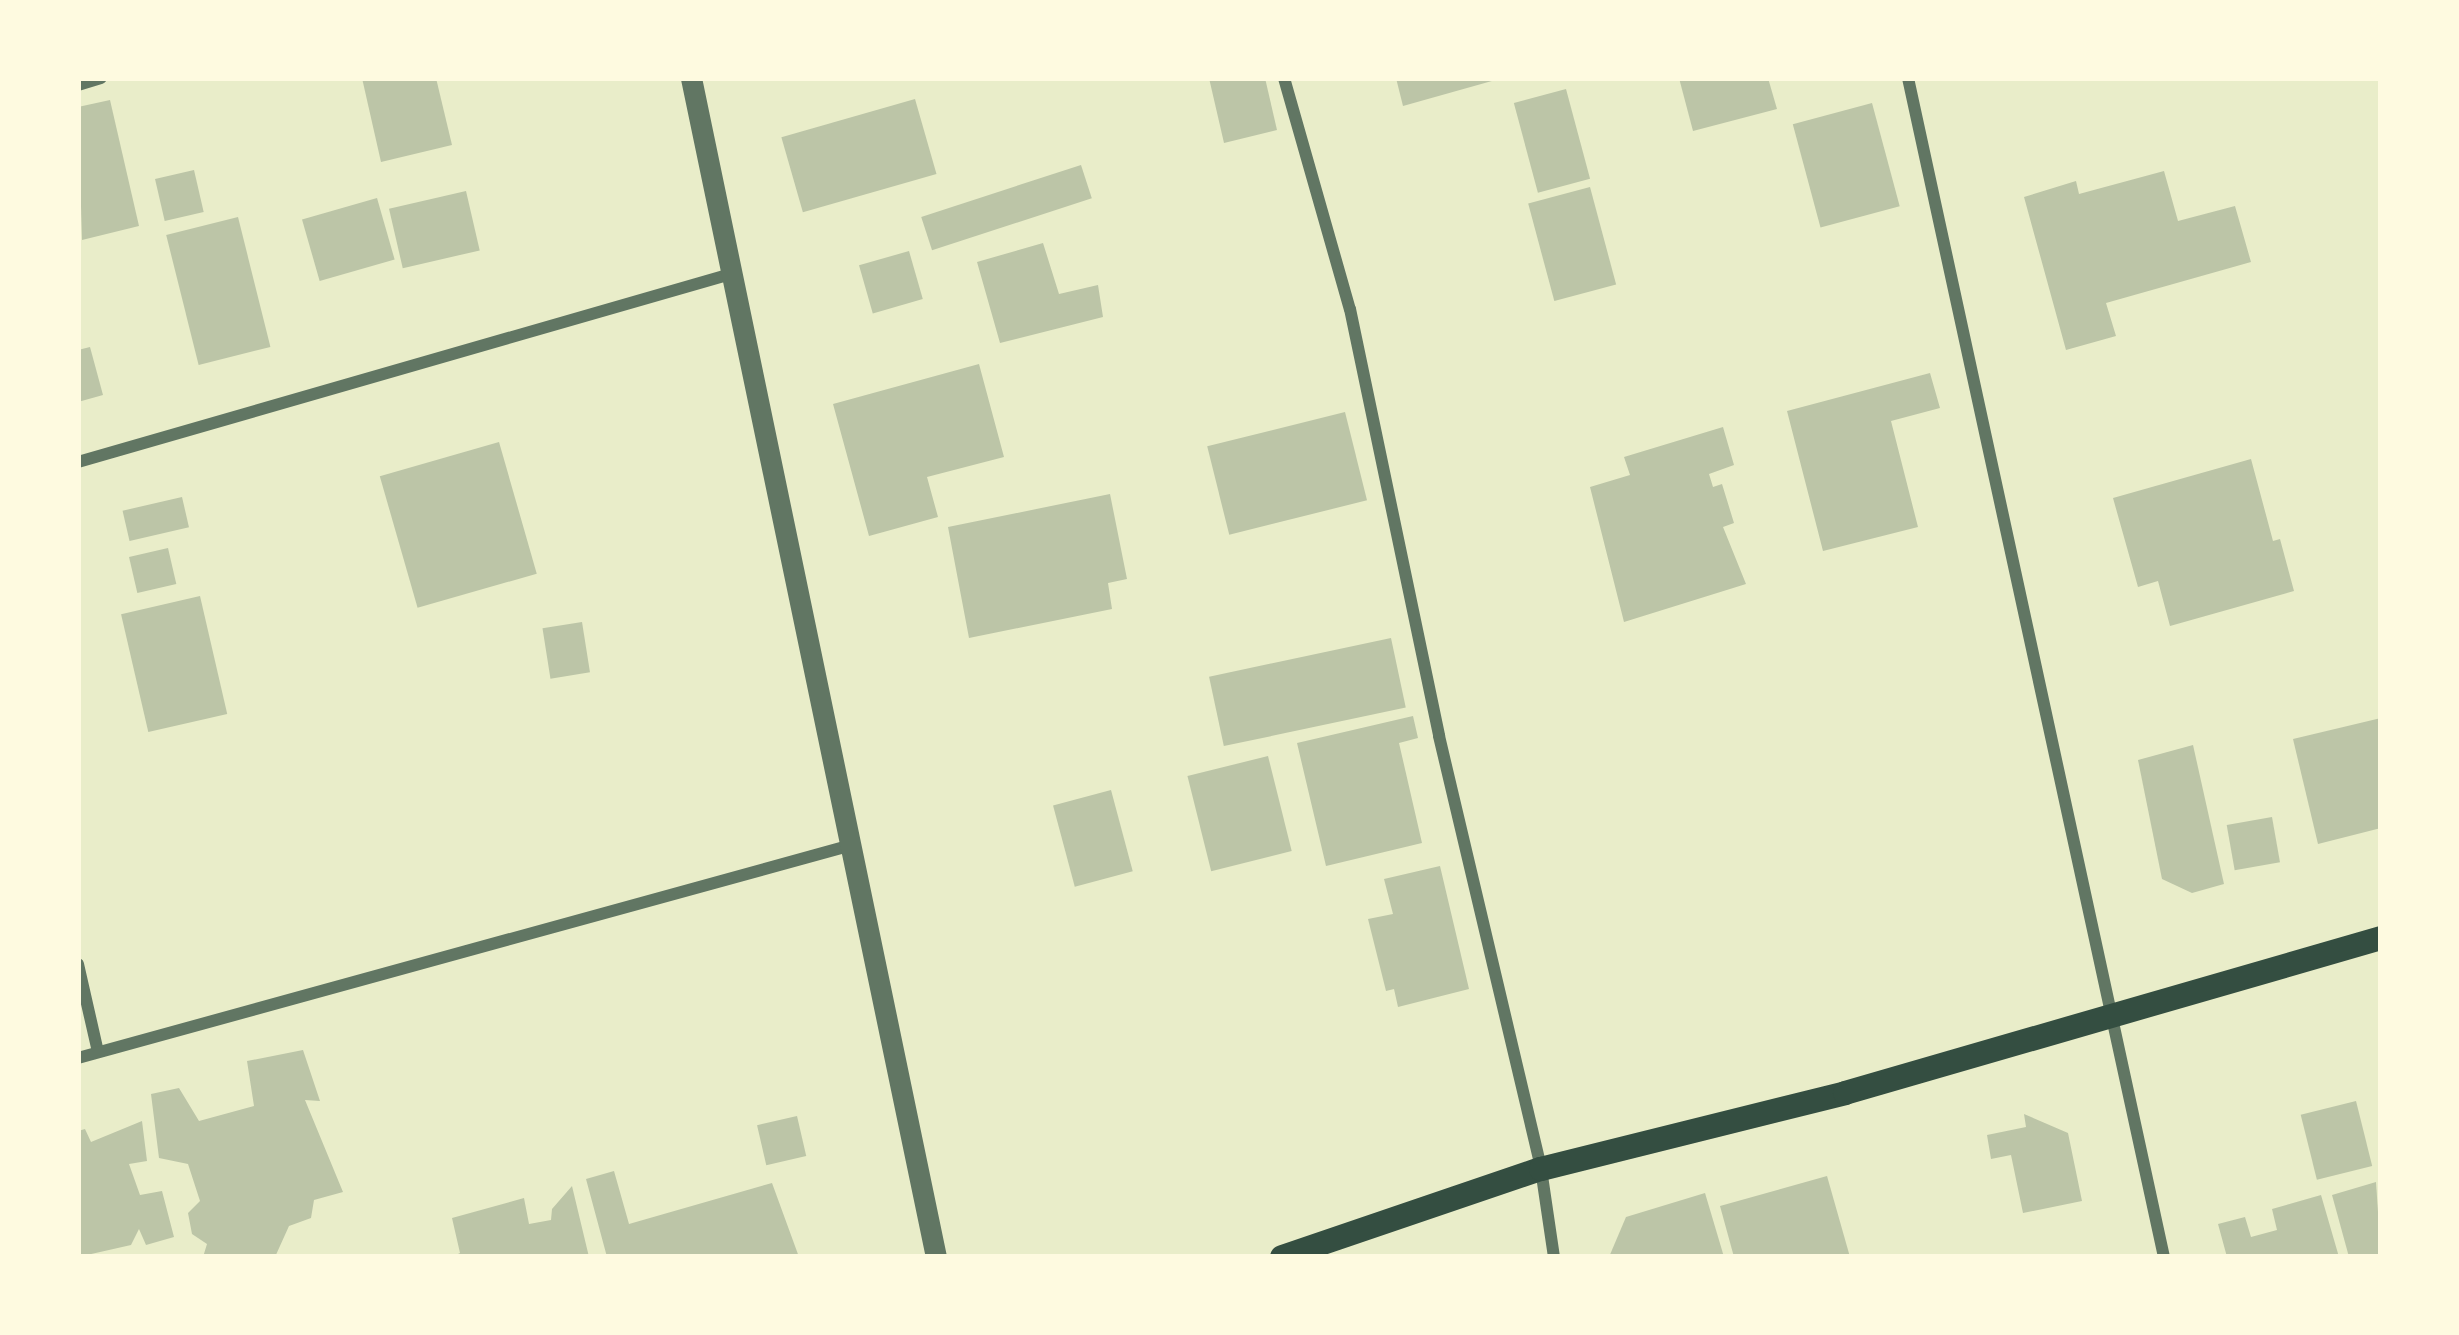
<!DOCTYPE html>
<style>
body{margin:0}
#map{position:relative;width:2459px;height:1335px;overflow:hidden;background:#e9edc9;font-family:Arial,sans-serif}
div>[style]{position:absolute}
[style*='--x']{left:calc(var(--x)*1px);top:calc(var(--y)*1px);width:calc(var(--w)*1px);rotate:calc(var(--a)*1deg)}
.building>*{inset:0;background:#bcc5a7;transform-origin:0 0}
.minor>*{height:12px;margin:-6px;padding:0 6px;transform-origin:6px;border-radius:6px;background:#617663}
.tertiary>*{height:21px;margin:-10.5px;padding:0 10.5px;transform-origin:10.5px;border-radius:10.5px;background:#617663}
.secondary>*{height:24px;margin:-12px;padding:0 12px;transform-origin:12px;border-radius:12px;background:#344e41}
span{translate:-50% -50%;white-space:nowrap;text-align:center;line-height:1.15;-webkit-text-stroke:12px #fefae0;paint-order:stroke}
.frame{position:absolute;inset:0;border:81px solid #fefae0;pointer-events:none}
</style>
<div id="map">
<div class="building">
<i style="clip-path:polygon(362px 78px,436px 78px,452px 145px,381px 162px)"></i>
<i style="clip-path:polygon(1209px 78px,1265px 78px,1277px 130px,1224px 143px)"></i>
<i style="clip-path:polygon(1396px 78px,1499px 78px,1499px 79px,1403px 106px)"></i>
<i style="clip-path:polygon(1679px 78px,1768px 78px,1777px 109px,1693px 131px)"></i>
<i style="left:1566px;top:89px;width:93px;height:54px;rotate:75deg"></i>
<i style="left:915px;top:99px;width:78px;height:139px;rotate:74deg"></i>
<i style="clip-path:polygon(110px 100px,139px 226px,82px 240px,78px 107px)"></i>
<i style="left:1872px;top:103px;width:107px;height:82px;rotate:75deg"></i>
<i style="left:1081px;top:165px;width:35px;height:168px;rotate:72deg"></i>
<i style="left:194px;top:170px;width:43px;height:40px;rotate:77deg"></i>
<i style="clip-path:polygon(2164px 171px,2178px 221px,2235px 206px,2251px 262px,2106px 303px,2116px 336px,2066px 350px,2024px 197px,2076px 181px,2079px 194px)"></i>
<i style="left:1590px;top:187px;width:101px;height:64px;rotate:75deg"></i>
<i style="left:466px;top:191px;width:61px;height:79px;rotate:77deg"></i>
<i style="left:377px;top:198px;width:64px;height:78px;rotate:74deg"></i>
<i style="left:238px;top:217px;width:134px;height:74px;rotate:76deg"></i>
<i style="clip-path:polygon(1043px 243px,1059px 294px,1098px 285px,1103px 317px,1000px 343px,977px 262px)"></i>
<i style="left:909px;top:251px;width:50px;height:52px;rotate:74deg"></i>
<i style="clip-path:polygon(90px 347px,103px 395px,78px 402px,78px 350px)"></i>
<i style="clip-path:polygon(979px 364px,1004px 457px,927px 477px,938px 517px,869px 536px,833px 404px)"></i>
<i style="clip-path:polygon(1930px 373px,1940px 408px,1891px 421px,1918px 527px,1823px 551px,1787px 411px)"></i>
<i style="left:1345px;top:412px;width:91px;height:142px;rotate:76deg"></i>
<i style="clip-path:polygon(1723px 427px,1734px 465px,1709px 474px,1713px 487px,1722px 484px,1734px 523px,1723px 527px,1746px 584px,1624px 622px,1590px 487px,1630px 475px,1624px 457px)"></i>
<i style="left:499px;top:442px;width:137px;height:124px;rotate:74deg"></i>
<i style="clip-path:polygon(2251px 459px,2273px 541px,2280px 539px,2294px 591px,2170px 626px,2158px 581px,2138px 587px,2113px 498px)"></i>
<i style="clip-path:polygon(1110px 494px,1127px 579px,1108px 583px,1112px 609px,969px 638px,948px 527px)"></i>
<i style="left:182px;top:497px;width:31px;height:61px;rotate:77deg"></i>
<i style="left:168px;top:548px;width:37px;height:40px;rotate:77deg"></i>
<i style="left:200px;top:596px;width:121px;height:81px;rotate:77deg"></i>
<i style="left:582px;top:622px;width:51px;height:40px;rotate:81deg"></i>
<i style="left:1391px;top:638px;width:71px;height:186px;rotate:78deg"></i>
<i style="clip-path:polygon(1413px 716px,1418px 738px,1399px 743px,1422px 843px,1326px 866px,1297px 743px)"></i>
<i style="clip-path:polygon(2381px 718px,2381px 828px,2318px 844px,2293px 739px)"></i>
<i style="clip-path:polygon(2193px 745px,2224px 884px,2192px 893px,2162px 879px,2138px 760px)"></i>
<i style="left:1268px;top:756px;width:98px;height:83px;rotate:76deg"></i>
<i style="left:1111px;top:790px;width:84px;height:60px;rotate:75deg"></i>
<i style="left:2272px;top:817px;width:46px;height:46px;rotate:80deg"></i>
<i style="clip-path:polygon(1440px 866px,1469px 989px,1398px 1007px,1394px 989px,1386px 991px,1368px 919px,1393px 914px,1384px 879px)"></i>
<i style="clip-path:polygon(303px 1050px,320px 1101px,305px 1100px,343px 1192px,314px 1200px,311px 1218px,289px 1226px,275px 1257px,203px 1257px,207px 1244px,192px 1234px,188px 1213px,200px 1201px,188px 1164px,159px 1158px,151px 1094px,179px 1088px,199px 1121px,254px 1106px,247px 1061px)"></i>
<i style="left:2356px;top:1101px;width:67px;height:57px;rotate:76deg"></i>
<i style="clip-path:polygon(2024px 1114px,2068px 1133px,2082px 1201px,2023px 1213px,2011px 1155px,1991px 1159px,1987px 1135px,2026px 1127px)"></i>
<i style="left:797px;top:1116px;width:41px;height:41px;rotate:77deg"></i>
<i style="clip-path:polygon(142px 1121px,147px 1161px,129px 1164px,140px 1195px,162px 1191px,174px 1237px,146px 1245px,139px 1229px,131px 1245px,78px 1257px,78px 1131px,85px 1129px,91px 1142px)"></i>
<i style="clip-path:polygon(614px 1171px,629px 1224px,772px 1183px,799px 1257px,607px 1257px,586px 1179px)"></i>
<i style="clip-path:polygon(1827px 1176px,1850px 1257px,1734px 1257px,1720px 1206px)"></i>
<i style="clip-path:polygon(2376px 1182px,2381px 1257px,2349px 1257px,2332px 1195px)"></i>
<i style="clip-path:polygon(572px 1186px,589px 1257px,452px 1257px,460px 1253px,452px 1218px,524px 1198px,529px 1224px,551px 1220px,552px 1209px)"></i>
<i style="clip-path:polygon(1705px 1193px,1724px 1257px,1609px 1257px,1626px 1217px)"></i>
<i style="clip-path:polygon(2321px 1195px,2339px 1257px,2227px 1257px,2218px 1224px,2245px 1217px,2251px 1237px,2277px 1230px,2272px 1209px)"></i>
</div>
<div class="minor">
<i style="--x:1284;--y:78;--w:240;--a:74.1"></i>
<i style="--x:1350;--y:309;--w:436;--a:78.2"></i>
<i style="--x:1439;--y:736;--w:445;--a:76.7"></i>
<i style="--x:1541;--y:1169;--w:89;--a:81.6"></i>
<i style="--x:1908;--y:78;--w:1206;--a:77.75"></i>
<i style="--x:78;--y:85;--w:24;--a:-17"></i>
<i style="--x:78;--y:462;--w:683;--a:-16.07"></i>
<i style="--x:78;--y:964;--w:90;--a:77.2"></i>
<i style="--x:78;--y:1058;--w:803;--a:-15.39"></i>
</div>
<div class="tertiary">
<i style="--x:691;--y:78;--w:1204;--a:78.26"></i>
</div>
<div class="secondary">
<i style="--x:1282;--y:1257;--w:274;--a:-18.8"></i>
<i style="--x:1541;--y:1169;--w:313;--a:-14"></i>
<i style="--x:1845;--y:1093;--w:558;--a:-16.13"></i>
</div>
<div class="frame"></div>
</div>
